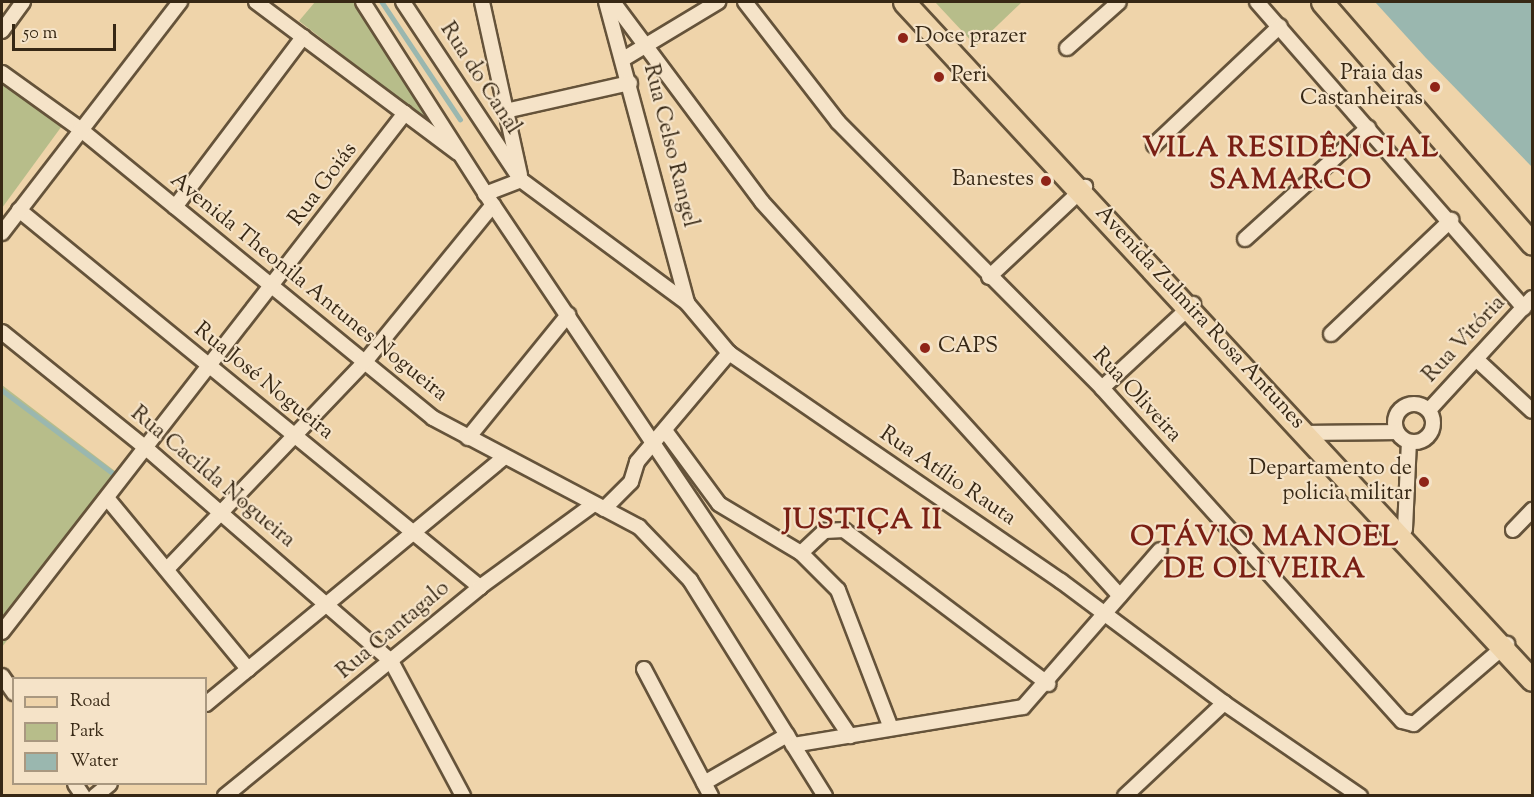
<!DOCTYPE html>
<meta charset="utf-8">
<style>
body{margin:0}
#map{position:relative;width:1534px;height:797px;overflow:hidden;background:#efd4aa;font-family:"Sorts Mill Goudy",serif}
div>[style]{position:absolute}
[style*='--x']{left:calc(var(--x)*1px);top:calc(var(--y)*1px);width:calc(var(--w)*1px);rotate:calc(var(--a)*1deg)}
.green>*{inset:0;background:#b7bd8a}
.water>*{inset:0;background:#9ab7af}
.stream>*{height:4.5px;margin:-2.25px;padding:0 2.25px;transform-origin:2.25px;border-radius:2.25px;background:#9ab7af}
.roads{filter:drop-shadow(2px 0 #65533a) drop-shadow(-2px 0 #65533a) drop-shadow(0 2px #65533a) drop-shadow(0 -2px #65533a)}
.minor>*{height:14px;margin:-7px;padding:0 7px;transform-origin:7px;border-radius:7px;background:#f5e3c8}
.minor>.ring{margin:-7px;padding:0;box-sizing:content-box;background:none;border:14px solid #f5e3c8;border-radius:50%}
.primary>*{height:21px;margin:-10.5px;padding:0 10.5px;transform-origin:10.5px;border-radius:10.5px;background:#efd4aa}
.dots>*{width:16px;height:16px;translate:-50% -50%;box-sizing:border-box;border:3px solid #f5e3c8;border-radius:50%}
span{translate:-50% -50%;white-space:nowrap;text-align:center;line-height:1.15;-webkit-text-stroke:4.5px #f5e3c8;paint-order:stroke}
.poi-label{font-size:22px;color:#372815}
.left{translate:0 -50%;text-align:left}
.right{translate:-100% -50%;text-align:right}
.street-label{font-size:22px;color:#372815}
.district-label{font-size:28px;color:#7a1f14;font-weight:700;letter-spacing:1.5px}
.frame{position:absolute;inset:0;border:3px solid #372815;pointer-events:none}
.legend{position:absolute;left:12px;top:677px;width:195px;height:108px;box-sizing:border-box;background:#f5e3c8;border:2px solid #a99880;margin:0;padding:8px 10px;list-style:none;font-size:18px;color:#372815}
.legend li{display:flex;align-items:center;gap:12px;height:30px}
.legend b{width:30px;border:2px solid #a99880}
.scale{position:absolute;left:12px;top:24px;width:104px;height:27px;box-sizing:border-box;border:3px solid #372815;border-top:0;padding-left:8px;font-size:18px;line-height:21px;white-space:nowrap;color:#372815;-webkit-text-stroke:4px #f5e3c8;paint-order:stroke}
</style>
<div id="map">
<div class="green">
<i style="clip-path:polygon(315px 2px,357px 2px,441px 131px,299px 21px)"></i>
<i style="clip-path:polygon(935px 2px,1022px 2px,976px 46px)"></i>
<i style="clip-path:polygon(2px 73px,67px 119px,2px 208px)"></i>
<i style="clip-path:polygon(2px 385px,128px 481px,2px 647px)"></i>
</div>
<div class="water">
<i style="clip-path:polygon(1375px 2px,1532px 2px,1532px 167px,1426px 58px)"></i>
</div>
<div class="stream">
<i style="--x:382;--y:2;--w:141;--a:56.3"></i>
<i style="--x:2;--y:390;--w:140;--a:36.9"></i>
</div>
<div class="roads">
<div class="minor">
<i style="--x:256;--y:2;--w:252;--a:36.8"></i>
<i style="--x:363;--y:2;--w:241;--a:57.4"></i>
<i style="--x:493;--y:205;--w:640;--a:56.09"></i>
<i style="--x:403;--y:2;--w:214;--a:56.5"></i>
<i style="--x:521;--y:180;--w:207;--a:36.5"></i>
<i style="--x:687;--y:303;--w:65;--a:50"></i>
<i style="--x:729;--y:353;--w:403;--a:34.5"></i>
<i style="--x:1061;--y:581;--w:204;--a:36.8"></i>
<i style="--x:1224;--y:703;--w:165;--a:34.4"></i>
<i style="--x:482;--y:2;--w:177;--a:77.6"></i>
<i style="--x:606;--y:2;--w:312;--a:74.9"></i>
<i style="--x:613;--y:2;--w:249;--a:53.3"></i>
<i style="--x:762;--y:202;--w:532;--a:47.74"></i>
<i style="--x:745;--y:2;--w:152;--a:52.2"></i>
<i style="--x:838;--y:122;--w:375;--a:45.2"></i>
<i style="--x:1102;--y:388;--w:448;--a:48"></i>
<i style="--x:1402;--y:721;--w:12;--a:14"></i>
<i style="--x:1414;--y:724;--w:123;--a:-40.7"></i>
<i style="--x:1257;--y:2;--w:406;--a:48.9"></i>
<i style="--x:2;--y:31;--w:36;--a:-54"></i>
<i style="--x:1067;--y:48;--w:69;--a:-41.5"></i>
<i style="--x:625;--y:58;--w:109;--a:-31.1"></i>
<i style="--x:2;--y:73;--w:96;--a:35.7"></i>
<i style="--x:80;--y:129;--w:456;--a:39.3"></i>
<i style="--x:433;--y:418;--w:233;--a:27.9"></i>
<i style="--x:639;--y:527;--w:74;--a:46.1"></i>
<i style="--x:690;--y:580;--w:255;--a:58"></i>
<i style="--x:510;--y:110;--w:123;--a:-12.7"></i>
<i style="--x:1154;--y:145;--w:173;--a:-43.4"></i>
<i style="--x:485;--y:194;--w:39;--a:-21"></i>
<i style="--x:175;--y:207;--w:213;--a:-53"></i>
<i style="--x:19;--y:210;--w:596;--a:39.28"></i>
<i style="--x:2;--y:233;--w:292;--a:-52.4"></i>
<i style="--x:1245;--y:239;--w:166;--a:-42.1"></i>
<i style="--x:989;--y:277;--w:132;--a:-43.2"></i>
<i style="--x:2;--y:332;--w:185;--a:38.9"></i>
<i style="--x:146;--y:448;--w:325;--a:41"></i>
<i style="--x:391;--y:661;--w:153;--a:61.9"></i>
<i style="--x:1331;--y:334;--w:166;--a:-43.5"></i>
<i style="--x:1476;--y:359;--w:76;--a:42.9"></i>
<i style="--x:1102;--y:388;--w:124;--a:-42.7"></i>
<i class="ring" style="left:1395px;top:404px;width:24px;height:24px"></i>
<i style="--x:1429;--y:410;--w:152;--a:-47.4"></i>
<i style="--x:666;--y:432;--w:89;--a:53.6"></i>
<i style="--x:719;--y:504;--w:96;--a:30.9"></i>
<i style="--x:801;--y:553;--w:52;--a:45"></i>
<i style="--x:838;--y:590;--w:148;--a:69"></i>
<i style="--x:1307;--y:433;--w:90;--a:-0.6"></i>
<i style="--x:468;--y:438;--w:159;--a:-50.9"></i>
<i style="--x:107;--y:498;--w:222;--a:50.5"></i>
<i style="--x:604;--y:509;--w:38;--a:-45"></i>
<i style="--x:631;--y:482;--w:21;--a:-73"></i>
<i style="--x:637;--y:462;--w:143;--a:-49.8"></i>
<i style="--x:1513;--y:530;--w:28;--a:-46"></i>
<i style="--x:1399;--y:535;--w:8;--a:-45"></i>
<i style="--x:1405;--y:529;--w:87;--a:-87.4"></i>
<i style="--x:801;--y:553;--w:33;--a:-43"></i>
<i style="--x:825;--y:531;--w:19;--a:-3"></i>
<i style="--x:844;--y:530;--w:256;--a:37"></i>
<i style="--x:168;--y:568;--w:284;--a:-46.3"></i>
<i style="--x:364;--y:363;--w:204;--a:-50.8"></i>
<i style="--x:2;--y:632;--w:657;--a:-52.17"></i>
<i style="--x:644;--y:669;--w:144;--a:62.2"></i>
<i style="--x:2;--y:676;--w:21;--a:55"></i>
<i style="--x:206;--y:704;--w:386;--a:-39.6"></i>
<i style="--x:793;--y:745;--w:233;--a:-9.4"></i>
<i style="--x:1023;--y:707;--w:208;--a:-48.9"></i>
<i style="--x:704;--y:783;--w:96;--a:-30"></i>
<i style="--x:75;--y:784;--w:14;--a:56"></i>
<i style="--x:95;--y:796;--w:19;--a:-39"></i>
<i style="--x:225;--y:796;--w:330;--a:-39.3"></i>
<i style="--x:480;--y:587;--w:141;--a:-36.1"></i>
<i style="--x:1125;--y:796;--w:136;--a:-43.2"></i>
</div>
<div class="primary">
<i style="--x:904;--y:2;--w:924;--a:47.19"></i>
<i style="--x:1322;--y:2;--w:320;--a:49"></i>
</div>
</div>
<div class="dots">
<i style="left:903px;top:38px;background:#8f2418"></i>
<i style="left:939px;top:77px;background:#8f2418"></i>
<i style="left:1435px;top:87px;background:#8f2418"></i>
<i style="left:1046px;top:181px;background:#8f2418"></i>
<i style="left:925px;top:348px;background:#8f2418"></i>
<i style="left:1424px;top:482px;background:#8f2418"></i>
</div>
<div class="poi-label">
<span class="left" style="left:915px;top:38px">Doce prazer</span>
<span class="right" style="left:1423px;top:87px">Praia das<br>Castanheiras</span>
<span class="left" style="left:951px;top:77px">Peri</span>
<span class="right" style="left:1034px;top:181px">Banestes</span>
<span class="left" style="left:938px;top:348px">CAPS</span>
<span class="right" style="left:1412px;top:482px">Departamento de<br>policia militar</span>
</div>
<div class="street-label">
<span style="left:479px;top:79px;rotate:57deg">Rua do Canal</span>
<span style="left:669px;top:146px;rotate:76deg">Rua Celso Rangel</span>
<span style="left:324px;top:185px;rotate:-53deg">Rua Goiás</span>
<span style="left:308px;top:288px;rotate:39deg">Avenida Theonila Antunes Nogueira</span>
<span style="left:1199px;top:318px;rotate:47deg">Avenida Zulmira Rosa Antunes</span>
<span style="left:1465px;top:340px;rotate:-47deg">Rua Vitória</span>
<span style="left:263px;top:382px;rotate:39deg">Rua José Nogueira</span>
<span style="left:1136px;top:396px;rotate:47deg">Rua Oliveira</span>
<span style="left:947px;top:477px;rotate:34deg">Rua Atílio Rauta</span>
<span style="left:212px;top:478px;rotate:40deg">Rua Cacilda Nogueira</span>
<span style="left:394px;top:631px;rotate:-40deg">Rua Cantagalo</span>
</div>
<div class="district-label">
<span style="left:1291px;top:165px">VILA RESIDÊNCIAL<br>SAMARCO</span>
<span style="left:863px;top:521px">JUSTIÇA II</span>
<span style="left:1265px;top:554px">OTÁVIO MANOEL<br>DE OLIVEIRA</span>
</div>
<div class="frame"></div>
<ul class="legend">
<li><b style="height:8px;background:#efd4aa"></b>Road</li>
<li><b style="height:16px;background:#b7bd8a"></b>Park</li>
<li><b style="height:16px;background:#9ab7af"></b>Water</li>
</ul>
<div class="scale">50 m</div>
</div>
